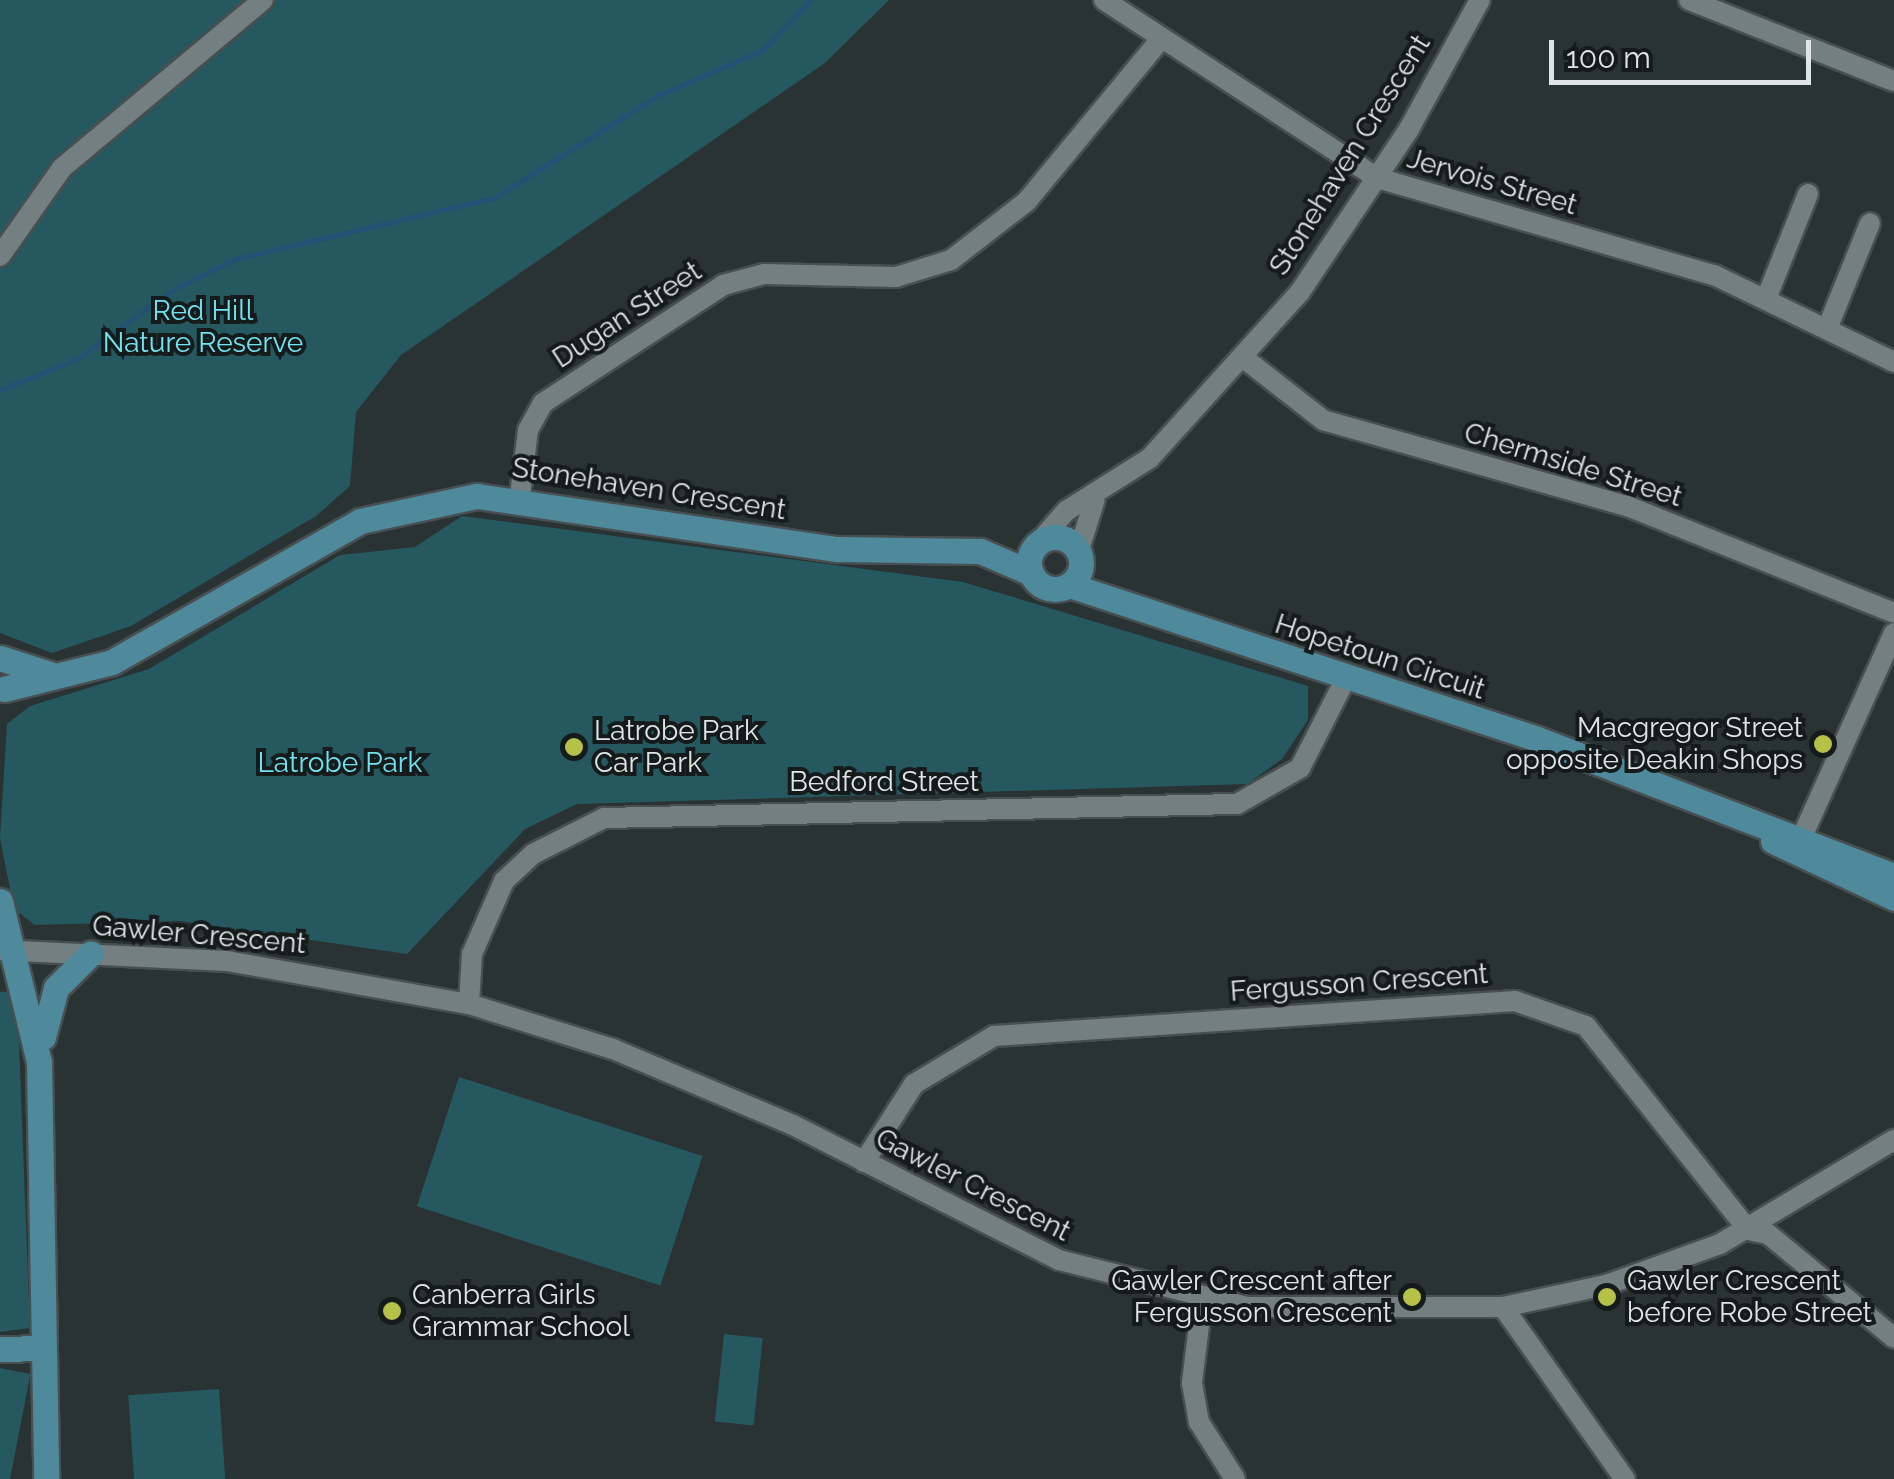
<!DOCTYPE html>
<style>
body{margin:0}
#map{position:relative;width:1894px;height:1479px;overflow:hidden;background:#293334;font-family:Raleway,sans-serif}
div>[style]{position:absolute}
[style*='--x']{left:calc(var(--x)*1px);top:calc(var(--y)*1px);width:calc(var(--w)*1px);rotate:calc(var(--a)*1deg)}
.green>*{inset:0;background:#26585f;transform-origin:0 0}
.stream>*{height:5px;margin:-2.5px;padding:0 2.5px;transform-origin:2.5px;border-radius:2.5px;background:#235173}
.roads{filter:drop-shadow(2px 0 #474f51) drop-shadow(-2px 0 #474f51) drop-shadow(0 2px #474f51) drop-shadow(0 -2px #474f51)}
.minor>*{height:20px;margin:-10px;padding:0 10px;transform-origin:10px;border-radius:10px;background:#737f80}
.major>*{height:25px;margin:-12.5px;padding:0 12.5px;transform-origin:12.5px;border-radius:12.5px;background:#4f899c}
.major>.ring{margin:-12.5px;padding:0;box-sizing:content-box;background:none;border:25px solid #4f899c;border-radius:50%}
.dots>*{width:28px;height:28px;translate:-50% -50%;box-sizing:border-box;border:5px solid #151a1a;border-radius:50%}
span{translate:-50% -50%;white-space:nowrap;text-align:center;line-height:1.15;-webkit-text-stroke:8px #151a1a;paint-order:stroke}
.street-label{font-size:28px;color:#dfe5e6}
.park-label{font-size:28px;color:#70e3f2}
.poi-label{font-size:28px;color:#dfe5e6}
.right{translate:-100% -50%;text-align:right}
.left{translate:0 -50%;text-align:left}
.scale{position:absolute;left:1549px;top:40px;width:262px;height:45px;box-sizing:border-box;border:5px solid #dfe5e6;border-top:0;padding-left:12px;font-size:30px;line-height:35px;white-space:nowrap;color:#dfe5e6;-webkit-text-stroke:8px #151a1a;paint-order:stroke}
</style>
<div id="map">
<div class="green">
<i style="clip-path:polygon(0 0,889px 0,825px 63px,401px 355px,356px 412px,350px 486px,316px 516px,131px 626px,52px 653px,0 633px)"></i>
<i style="clip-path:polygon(462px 516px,963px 582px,1308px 686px,1308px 720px,1282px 759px,1247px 784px,577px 804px,525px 829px,407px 954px,180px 921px,35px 925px,14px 909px,0 838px,7px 724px,30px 706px,149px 669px,340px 555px,415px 547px)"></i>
<i style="clip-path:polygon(17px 991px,30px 1328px,0 1332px,0 992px)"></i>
<i style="left:459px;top:1077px;width:256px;height:136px;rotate:18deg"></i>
<i style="left:724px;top:1334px;width:39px;height:88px;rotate:6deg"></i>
<i style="left:0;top:1368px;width:31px;height:111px;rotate:11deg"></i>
<i style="left:219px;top:1389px;width:90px;height:91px;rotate:86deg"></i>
</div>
<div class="stream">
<i style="--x:0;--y:390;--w:83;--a:-21.9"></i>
<i style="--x:77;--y:359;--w:120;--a:-35.8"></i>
<i style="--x:174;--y:289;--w:68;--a:-26.2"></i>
<i style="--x:235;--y:259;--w:266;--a:-13.3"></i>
<i style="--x:494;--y:198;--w:195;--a:-32"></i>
<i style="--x:659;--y:95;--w:113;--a:-23.4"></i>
<i style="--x:763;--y:50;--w:69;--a:-46.2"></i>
</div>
<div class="roads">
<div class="minor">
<i style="--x:1104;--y:0;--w:326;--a:33.1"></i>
<i style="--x:1377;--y:178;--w:351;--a:16.1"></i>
<i style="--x:1714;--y:275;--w:200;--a:25.8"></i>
<i style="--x:1689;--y:0;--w:220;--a:21.6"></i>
<i style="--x:0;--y:256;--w:108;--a:-54.8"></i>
<i style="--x:62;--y:168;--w:262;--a:-39.9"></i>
<i style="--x:1766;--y:299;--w:113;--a:-68.2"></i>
<i style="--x:1827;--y:329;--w:114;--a:-67.9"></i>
<i style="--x:1245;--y:359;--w:99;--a:38"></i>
<i style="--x:1323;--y:420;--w:316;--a:15.8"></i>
<i style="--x:1627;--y:506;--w:288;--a:21.8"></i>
<i style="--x:520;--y:496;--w:66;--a:-83.1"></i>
<i style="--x:528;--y:430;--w:31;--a:-61"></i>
<i style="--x:543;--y:403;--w:215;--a:-33.2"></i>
<i style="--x:723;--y:285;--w:42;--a:-15"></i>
<i style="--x:764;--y:274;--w:132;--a:1.3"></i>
<i style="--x:896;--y:277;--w:58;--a:-17.2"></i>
<i style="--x:951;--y:260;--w:96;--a:-37.8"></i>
<i style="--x:1027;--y:201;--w:210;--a:-50.4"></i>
<i style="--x:1040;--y:541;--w:40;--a:-49"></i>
<i style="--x:1066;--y:511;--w:99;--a:-32.2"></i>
<i style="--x:1150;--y:458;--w:224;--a:-47.9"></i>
<i style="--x:1300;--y:292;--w:196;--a:-56.2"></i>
<i style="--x:1409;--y:129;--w:147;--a:-61.2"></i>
<i style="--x:1079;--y:550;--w:53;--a:-72.6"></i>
<i style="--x:1796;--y:850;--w:238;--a:-65.7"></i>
<i style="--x:0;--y:950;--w:227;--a:2.8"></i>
<i style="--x:227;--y:961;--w:246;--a:10.1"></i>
<i style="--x:469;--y:1004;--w:151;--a:17.4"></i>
<i style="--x:613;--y:1049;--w:195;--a:22.9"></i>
<i style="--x:793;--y:1125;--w:298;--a:26.9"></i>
<i style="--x:1059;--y:1260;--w:194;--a:14"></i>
<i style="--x:1247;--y:1307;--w:256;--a:0"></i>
<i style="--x:1503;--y:1307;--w:105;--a:-12.1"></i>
<i style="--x:1606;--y:1285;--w:121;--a:-19.8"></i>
<i style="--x:1720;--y:1244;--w:203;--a:-30.9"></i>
<i style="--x:469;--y:1004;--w:50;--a:-86.6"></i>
<i style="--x:472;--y:954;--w:80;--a:-66.3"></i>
<i style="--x:504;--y:881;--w:40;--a:-43"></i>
<i style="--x:533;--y:854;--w:80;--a:-26.9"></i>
<i style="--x:604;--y:818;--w:633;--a:-1.27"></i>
<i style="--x:1237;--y:804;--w:73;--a:-29.7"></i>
<i style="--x:1300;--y:768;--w:103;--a:-62.9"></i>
<i style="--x:864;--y:1162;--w:93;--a:-57.3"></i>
<i style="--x:914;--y:1084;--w:93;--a:-31"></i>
<i style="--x:994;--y:1036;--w:522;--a:-3.84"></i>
<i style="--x:1515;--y:1001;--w:75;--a:19.4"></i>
<i style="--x:1586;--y:1026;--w:260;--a:51.5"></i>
<i style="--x:1748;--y:1230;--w:20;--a:11"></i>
<i style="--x:1768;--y:1234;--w:163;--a:39.5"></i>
<i style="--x:1202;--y:1301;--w:83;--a:97"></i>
<i style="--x:1192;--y:1383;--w:40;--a:80"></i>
<i style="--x:1199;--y:1422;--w:67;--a:57.7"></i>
<i style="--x:1503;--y:1307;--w:211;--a:54.7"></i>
</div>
<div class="major">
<i class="ring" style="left:1029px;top:537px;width:27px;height:27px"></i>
<i style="--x:1069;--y:585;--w:493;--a:18.2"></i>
<i style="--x:1537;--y:739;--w:382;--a:21"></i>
<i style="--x:0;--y:658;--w:52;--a:17.7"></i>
<i style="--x:4;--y:689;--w:111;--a:-14"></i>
<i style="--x:112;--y:662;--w:285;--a:-29.6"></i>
<i style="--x:360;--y:521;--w:120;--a:-12.1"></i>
<i style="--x:477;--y:496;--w:365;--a:8.4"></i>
<i style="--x:838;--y:549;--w:142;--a:0.8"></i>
<i style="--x:980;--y:551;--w:56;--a:23.3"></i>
<i style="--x:1773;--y:841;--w:134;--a:25.2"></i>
<i style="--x:0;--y:901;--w:166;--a:76.4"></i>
<i style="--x:39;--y:1062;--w:417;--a:89"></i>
<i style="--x:43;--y:1037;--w:51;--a:-75.1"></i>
<i style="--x:56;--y:988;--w:49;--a:-45"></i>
<i style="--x:0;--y:1349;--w:43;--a:-1.3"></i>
</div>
</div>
<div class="dots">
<i style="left:1823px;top:744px;background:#b6c148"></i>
<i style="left:574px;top:747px;background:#b6c148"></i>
<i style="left:1412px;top:1297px;background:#b6c148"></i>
<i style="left:1607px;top:1297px;background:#b6c148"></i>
<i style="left:392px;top:1311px;background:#b6c148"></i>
</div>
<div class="street-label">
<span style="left:1350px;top:155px;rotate:-58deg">Stonehaven Crescent</span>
<span style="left:1492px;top:182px;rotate:16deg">Jervois Street</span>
<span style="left:627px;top:315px;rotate:-33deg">Dugan Street</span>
<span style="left:1573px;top:465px;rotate:17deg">Chermside Street</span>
<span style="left:649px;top:489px;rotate:9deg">Stonehaven Crescent</span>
<span style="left:1380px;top:657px;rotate:18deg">Hopetoun Circuit</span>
<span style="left:884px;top:782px">Bedford Street</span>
<span style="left:199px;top:935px;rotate:5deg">Gawler Crescent</span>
<span style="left:1359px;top:983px;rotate:-4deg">Fergusson Crescent</span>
<span style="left:973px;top:1185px;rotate:27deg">Gawler Crescent</span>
</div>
<div class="park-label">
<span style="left:203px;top:327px">Red Hill<br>Nature Reserve</span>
<span style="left:340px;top:763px">Latrobe Park</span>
</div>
<div class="poi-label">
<span class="right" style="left:1803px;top:744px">Macgregor Street<br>opposite Deakin Shops</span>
<span class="left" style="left:594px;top:747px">Latrobe Park<br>Car Park</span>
<span class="right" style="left:1392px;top:1297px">Gawler Crescent after<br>Fergusson Crescent</span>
<span class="left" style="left:1627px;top:1297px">Gawler Crescent<br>before Robe Street</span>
<span class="left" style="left:412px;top:1311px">Canberra Girls<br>Grammar School</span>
</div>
<div class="scale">100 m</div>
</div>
